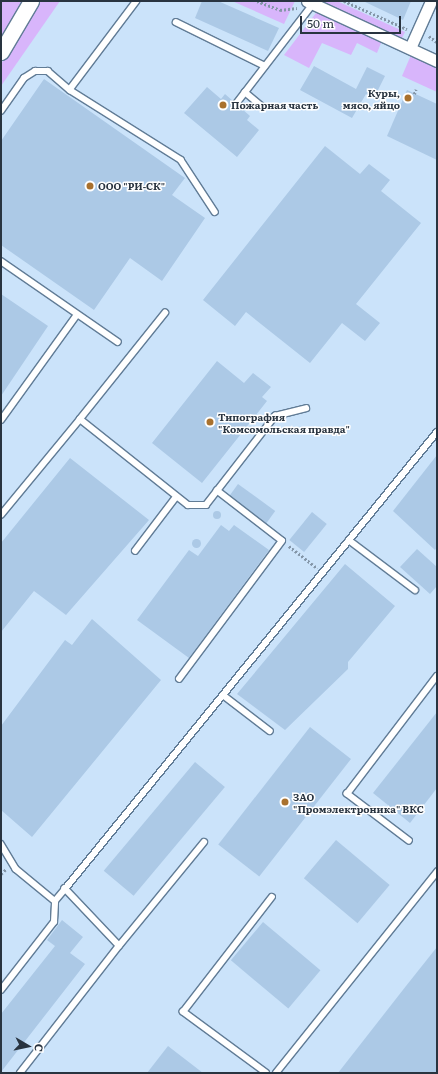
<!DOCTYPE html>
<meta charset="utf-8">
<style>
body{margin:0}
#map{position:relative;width:438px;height:1074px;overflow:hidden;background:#cbe3fa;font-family:Literata,serif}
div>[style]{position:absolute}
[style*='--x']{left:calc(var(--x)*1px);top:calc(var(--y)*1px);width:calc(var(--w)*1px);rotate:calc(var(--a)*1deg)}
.green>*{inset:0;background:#d8b5fb}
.building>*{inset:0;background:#acc9e6;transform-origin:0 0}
.round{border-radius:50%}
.path>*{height:2.5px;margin-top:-1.25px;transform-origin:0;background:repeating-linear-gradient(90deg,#8496a8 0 2px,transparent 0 4px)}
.roads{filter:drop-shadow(1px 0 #617c96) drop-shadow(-1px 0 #617c96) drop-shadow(0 1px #617c96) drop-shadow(0 -1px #617c96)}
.lane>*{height:5.5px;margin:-2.75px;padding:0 2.75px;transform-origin:2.75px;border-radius:2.75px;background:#fff}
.street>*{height:11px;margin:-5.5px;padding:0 5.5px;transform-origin:5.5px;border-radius:5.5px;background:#fff}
.secondary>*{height:15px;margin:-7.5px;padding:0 7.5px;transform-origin:7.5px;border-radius:7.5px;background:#fff}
.dots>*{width:11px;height:11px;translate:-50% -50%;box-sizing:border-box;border:2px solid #fff;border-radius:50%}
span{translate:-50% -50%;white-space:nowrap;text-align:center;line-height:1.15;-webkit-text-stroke:3px #fff;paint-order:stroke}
.poi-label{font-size:10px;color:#293440;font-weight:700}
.right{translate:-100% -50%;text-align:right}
.left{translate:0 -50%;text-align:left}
.frame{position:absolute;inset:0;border:2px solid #293440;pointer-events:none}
.north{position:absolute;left:8px;top:1026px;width:40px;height:40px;-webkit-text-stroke:3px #fff;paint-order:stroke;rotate:99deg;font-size:11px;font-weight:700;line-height:16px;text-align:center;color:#293440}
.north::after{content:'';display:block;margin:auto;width:14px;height:18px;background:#293440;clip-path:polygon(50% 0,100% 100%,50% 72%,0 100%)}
.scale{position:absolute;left:300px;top:16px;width:101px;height:18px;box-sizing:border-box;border:2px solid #293440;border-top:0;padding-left:5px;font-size:12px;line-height:14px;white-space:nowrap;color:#293440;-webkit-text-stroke:3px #fff;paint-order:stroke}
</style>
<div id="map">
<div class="green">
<i style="clip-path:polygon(1px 1px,22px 1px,1px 37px)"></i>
<i style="clip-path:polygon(40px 1px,60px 1px,1px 86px,1px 64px)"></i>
<i style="clip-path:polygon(232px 1px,295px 1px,284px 24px)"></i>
<i style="clip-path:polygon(316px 1px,337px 1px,405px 32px,401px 40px)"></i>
<i style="clip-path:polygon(319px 9px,383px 38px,377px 53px,357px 43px,351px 55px,322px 43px,309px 68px,284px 55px)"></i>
<i style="clip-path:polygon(411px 55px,437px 66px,437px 92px,402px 76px)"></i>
</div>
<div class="building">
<i style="clip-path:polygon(202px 1px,218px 1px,279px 28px,268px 51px,195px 18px)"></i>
<i style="clip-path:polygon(363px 1px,411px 1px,403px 20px)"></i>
<i style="clip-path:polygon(314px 66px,356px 89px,367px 67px,385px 76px,374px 98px,366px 94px,352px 118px,300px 90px)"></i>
<i style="clip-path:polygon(44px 79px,185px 178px,172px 195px,205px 218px,162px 281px,130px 258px,94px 310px,1px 245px,1px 141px)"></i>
<i style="clip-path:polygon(207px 87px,221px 99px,225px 94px,250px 116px,247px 120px,259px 130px,237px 157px,184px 113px)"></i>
<i style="clip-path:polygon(407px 90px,437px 104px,437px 160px,387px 136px)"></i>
<i style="clip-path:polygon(325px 146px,360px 174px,369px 164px,390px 180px,381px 191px,421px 223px,356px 304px,380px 323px,365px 341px,342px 323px,310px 363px,246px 312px,235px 326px,203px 300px)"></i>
<i style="clip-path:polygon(1px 294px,48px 326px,1px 396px)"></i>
<i style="clip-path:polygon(217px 361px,244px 383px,253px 373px,271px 387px,262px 397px,267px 401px,202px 483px,152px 443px)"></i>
<i style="clip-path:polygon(437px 455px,437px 547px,435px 550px,393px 511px)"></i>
<i style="clip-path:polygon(70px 458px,149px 520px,66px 615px,34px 591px,1px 632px,1px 543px)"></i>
<i style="left:238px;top:484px;width:46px;height:16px;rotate:36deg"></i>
<i class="round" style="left:213px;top:511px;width:8px;height:8px"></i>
<i style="left:312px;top:512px;width:19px;height:36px;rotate:39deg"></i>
<i style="clip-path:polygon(221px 525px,229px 531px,234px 525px,269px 550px,189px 658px,137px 620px,189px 550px,198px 556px)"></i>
<i class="round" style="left:191.5px;top:538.5px;width:9px;height:9px"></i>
<i style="clip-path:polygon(417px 549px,437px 567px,437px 586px,430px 594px,400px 567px)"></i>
<i style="clip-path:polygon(345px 564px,395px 606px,348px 662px,348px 669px,285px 730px,237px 694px)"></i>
<i style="clip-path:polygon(92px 619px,161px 680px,32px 837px,1px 810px,1px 726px,65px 640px,72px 645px)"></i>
<i style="clip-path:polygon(437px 712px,437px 788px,410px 823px,373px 793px)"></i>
<i style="left:310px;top:727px;width:52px;height:149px;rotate:38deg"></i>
<i style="left:195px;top:762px;width:39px;height:142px;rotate:40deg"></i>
<i style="left:336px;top:840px;width:70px;height:50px;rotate:40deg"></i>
<i style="clip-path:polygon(62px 920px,83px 937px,70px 953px,85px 964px,1px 1072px,1px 1014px,55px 946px,47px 940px)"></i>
<i style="left:263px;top:922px;width:75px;height:50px;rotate:40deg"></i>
<i style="clip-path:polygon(437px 947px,437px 1073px,338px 1073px,406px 986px)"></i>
<i style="clip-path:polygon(168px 1046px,203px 1073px,147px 1073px)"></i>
</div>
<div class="path">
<i style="--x:257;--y:1;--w:25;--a:21"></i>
<i style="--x:280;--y:10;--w:17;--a:-7"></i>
<i style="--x:344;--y:1;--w:69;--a:24"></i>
<i style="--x:429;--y:36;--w:10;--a:37"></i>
<i style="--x:414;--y:94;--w:5;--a:-68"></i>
<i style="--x:289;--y:546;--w:36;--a:38"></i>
<i style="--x:1;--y:874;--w:7;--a:-45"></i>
</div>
<div class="roads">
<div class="lane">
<i style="--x:137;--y:1;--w:111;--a:127"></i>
<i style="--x:70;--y:90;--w:131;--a:32.2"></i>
<i style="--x:181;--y:160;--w:62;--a:56.8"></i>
<i style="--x:176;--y:22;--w:99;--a:26.3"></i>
<i style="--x:245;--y:92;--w:23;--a:40"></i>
<i style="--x:236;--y:104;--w:126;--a:-52.4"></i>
<i style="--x:1;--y:111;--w:40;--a:-55.1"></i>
<i style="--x:24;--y:78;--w:13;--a:-32"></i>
<i style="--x:35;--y:71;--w:13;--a:0"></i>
<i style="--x:48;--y:71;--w:29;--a:41"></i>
<i style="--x:1;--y:261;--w:142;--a:34.7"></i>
<i style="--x:80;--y:419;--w:136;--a:-51.3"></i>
<i style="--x:1;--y:420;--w:128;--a:-54.2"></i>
<i style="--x:1;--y:515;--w:124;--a:-50.5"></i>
<i style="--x:80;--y:419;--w:138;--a:38.5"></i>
<i style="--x:188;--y:505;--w:18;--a:0"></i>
<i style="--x:206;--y:505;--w:113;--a:-52.2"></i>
<i style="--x:275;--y:416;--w:32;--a:-14"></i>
<i style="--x:349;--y:540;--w:83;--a:37.1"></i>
<i style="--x:135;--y:551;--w:68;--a:-52.8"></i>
<i style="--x:179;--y:679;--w:172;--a:-53.3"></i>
<i style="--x:282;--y:541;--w:82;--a:-142.4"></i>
<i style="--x:223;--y:695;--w:59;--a:37.5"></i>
<i style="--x:409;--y:841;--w:78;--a:-142.8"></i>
<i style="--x:347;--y:794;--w:148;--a:-52.7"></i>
<i style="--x:1;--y:844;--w:29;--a:59"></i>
<i style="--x:16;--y:869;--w:50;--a:39.4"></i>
<i style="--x:55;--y:901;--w:16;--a:-50"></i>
<i style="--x:119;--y:946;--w:134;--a:-50.7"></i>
<i style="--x:1;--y:990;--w:86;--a:-52.1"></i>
<i style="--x:54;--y:922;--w:21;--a:-87"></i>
<i style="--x:20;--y:1073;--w:161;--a:-52.1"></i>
<i style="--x:119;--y:946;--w:79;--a:-133.5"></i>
<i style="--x:65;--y:889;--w:589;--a:-50.85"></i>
<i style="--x:266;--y:1073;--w:103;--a:-143.7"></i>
<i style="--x:183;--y:1012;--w:145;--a:-52.3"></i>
<i style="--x:276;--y:1073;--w:258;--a:-51.3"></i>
</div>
<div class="street">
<i style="--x:307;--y:1;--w:143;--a:24.8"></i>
<i style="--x:410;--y:48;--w:51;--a:-65.9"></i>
</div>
<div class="secondary">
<i style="--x:1;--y:52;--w:59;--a:-59.5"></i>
</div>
</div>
<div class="dots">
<i style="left:408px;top:98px;background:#a9712e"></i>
<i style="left:223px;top:105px;background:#a9712e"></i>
<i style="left:90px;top:186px;background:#a9712e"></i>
<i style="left:210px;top:422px;background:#a9712e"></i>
<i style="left:285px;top:802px;background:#a9712e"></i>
</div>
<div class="poi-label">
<span class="right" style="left:400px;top:98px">Куры,<br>мясо, яйцо</span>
<span class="left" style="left:231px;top:105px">Пожарная часть</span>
<span class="left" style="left:98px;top:186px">ООО "РИ-СК"</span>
<span class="left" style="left:218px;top:422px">Типография<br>"Комсомольская правда"</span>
<span class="left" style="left:293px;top:802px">ЗАО<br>"Промэлектроника" ВКС</span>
</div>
<div class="frame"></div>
<div class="north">С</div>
<div class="scale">50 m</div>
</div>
